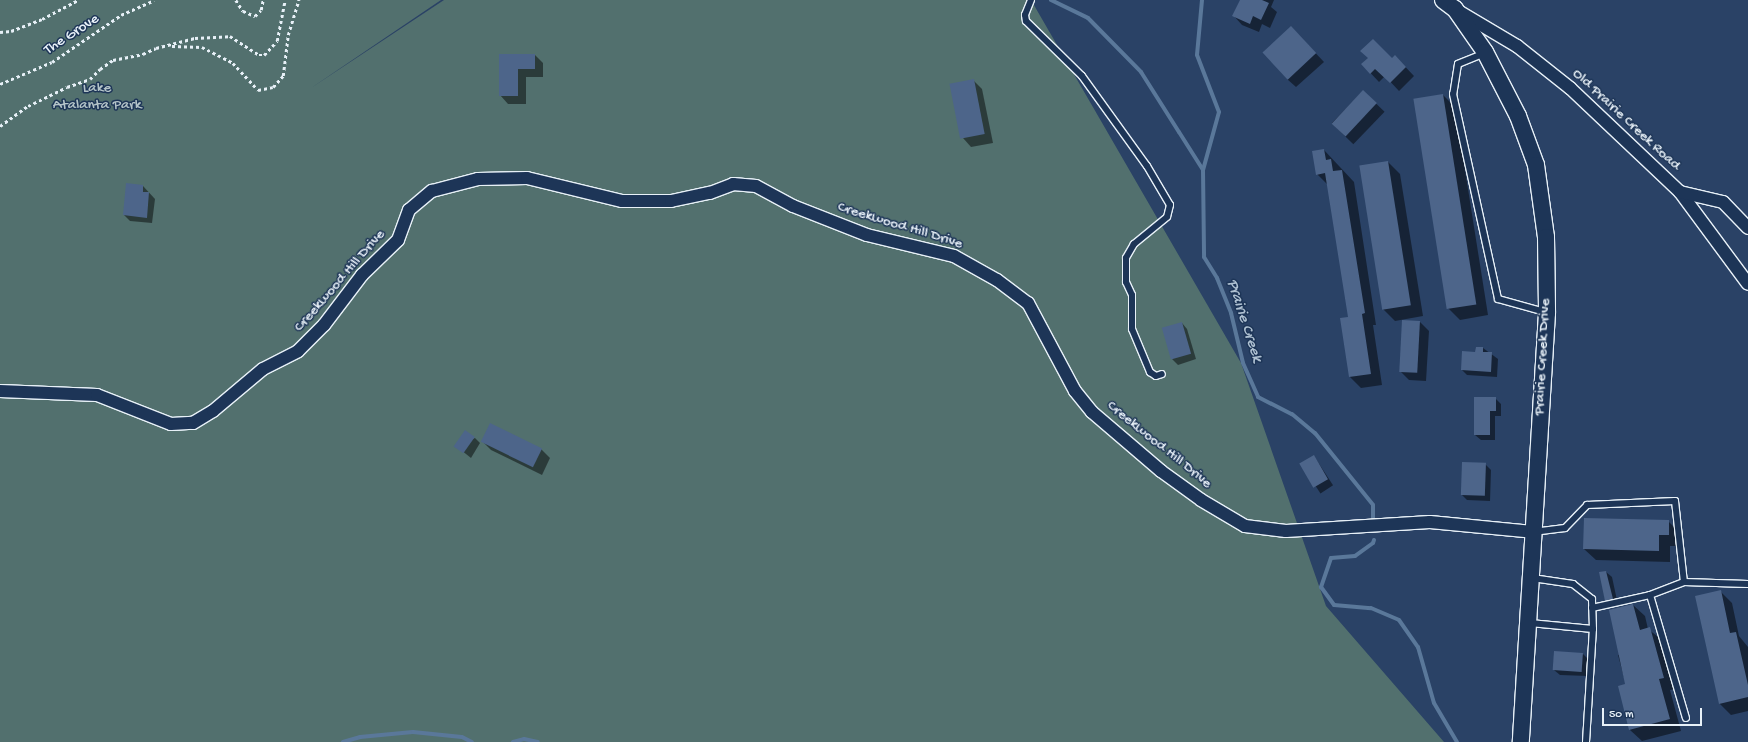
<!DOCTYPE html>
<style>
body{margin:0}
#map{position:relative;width:1748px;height:742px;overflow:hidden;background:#2a4266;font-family:"Gochi Hand",sans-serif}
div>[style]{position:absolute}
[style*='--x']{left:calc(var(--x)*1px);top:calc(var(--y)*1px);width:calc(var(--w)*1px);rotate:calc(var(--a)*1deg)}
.green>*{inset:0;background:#52706e}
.shadow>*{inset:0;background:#0007;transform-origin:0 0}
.stream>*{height:4px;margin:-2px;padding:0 2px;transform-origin:2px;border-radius:2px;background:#5a789a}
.building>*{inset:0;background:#4d658a;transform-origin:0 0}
.path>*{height:2.5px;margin-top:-1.25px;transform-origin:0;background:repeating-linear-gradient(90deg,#e8f1f8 0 3px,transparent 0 6px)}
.roads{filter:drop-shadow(1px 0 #e8f1f8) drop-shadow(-1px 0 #e8f1f8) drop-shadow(0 1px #e8f1f8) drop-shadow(0 -1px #e8f1f8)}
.lane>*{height:6px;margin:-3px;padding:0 3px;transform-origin:3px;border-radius:3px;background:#1d3557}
.street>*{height:12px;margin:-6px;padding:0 6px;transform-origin:6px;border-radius:6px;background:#1d3557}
.secondary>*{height:16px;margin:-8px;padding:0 8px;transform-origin:8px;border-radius:8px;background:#1d3557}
span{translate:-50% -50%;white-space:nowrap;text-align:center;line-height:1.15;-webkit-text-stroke:3px #1d3557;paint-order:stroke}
.street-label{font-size:15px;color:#e8f1f8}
.park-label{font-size:15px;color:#b4c4c8}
.water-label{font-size:16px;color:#afc1d2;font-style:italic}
.scale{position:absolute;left:1602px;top:708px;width:100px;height:18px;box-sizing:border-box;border:2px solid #e8f1f8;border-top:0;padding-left:5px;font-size:12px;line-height:14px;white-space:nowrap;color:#e8f1f8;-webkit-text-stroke:3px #1d3557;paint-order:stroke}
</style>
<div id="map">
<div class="green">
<i style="clip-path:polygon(0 0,441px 0,311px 88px,444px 0,1031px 0,1241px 363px,1326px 606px,1444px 742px,0 742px)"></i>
</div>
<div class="shadow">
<i style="clip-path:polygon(1241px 0,1274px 0,1271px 7px,1277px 12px,1270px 28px,1262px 24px,1259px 32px,1242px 25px,1234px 16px)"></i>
<i style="clip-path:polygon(1291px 27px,1324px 62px,1296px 87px,1287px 79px)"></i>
<i style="clip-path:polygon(500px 55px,535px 55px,543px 63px,543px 77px,526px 77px,526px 104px,508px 104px,500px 95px)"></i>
<i style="clip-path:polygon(1395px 56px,1414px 76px,1399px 91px,1385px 76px,1379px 82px,1362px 64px,1369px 58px,1392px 59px)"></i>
<i style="clip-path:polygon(973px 80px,982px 89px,993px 143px,971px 147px,963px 138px)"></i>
<i style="left:1363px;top:91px;width:30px;height:45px;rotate:44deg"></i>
<i style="clip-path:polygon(1443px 95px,1455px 107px,1488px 315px,1460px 320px,1448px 308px)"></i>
<i style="clip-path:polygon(1324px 150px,1354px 182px,1376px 325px,1373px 325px,1382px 385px,1361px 388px,1350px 377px,1349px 318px,1328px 185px,1317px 174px)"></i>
<i style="clip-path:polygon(1388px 162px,1400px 174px,1423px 316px,1395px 321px,1383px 309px)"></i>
<i style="clip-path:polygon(143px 186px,155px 199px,152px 223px,130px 221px,124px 215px)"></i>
<i style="clip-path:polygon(1403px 321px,1420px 322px,1429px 331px,1426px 381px,1409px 380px,1401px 372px)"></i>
<i style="clip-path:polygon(1182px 323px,1187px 329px,1196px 359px,1178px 365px,1172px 359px)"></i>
<i style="clip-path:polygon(1483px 348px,1498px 359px,1497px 377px,1467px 375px,1462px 370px)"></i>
<i style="clip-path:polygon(1495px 398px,1501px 404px,1501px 416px,1495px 416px,1495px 440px,1481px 440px,1475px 435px)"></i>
<i style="clip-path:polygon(475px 438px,480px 443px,471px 458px,456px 446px)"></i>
<i style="clip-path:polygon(482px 441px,541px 449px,550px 458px,542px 475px,491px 450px)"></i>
<i style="left:1314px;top:456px;width:35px;height:15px;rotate:57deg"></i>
<i style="clip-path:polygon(1485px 464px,1491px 470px,1490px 501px,1467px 500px,1462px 495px)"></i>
<i style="clip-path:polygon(1668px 521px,1680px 533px,1680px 546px,1670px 546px,1670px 562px,1596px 560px,1584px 549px)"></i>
<i style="clip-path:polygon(1606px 572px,1612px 577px,1618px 605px,1611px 606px,1606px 601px)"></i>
<i style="clip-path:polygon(1720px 591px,1732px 603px,1739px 636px,1748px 647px,1748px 711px,1731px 715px,1719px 703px)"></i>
<i style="clip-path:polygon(1633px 605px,1645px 616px,1648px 629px,1662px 640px,1675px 689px,1670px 690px,1681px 731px,1642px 741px,1630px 730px,1626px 685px,1618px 655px,1622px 654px)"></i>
<i style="clip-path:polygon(1583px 654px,1588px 659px,1588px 676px,1560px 675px,1554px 670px)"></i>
</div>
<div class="stream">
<i style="--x:1051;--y:0;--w:41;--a:25.9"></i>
<i style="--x:1088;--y:18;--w:76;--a:45.5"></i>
<i style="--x:1141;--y:72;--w:71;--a:57.7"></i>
<i style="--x:1179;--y:132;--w:45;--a:57.7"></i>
<i style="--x:1203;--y:170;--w:87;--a:89.3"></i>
<i style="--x:1204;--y:257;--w:25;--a:58"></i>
<i style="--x:1217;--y:278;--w:38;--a:68"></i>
<i style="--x:1231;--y:313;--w:51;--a:76.5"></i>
<i style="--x:1243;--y:363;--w:37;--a:66"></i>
<i style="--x:1258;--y:397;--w:38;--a:27"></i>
<i style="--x:1292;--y:414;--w:30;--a:40"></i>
<i style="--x:1315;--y:433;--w:92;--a:51.1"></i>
<i style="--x:1373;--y:505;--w:13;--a:90"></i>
<i style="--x:1202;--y:0;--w:55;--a:95.2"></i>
<i style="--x:1197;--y:55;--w:61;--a:68.9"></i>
<i style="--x:1219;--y:112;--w:60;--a:105.4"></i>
<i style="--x:1374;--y:540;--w:3;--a:108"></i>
<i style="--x:1373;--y:543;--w:22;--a:144"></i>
<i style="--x:1355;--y:556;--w:24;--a:175"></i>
<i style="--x:1331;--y:558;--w:31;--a:109"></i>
<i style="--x:1321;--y:587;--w:22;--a:54"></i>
<i style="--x:1334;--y:605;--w:37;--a:5"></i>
<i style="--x:1371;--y:608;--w:30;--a:23"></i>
<i style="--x:1399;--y:620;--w:33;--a:55"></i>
<i style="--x:1418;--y:647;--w:58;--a:74.1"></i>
<i style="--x:1434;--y:703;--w:45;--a:59.5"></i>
<i style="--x:343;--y:742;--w:18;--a:-16"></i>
<i style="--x:360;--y:737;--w:53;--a:-5.4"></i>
<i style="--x:413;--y:732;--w:49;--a:5.8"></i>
<i style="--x:462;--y:737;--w:11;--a:27"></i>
<i style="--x:513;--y:742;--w:11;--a:-15"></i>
<i style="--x:524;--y:739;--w:14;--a:12"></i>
</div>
<div class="building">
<i style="clip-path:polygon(1240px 0,1262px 0,1269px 3px,1261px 20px,1253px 16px,1250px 24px,1232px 16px)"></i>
<i style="left:1291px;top:26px;width:37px;height:39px;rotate:47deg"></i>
<i style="clip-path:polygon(1373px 39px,1392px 58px,1395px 55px,1406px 67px,1390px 83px,1375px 69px,1370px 74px,1361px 64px,1368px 58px,1360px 51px)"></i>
<i style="clip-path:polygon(499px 54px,535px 54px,535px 69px,518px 69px,518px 96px,499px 96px)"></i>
<i style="left:974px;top:79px;width:56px;height:25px;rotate:79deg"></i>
<i style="left:1363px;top:90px;width:19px;height:46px;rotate:43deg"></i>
<i style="left:1443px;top:94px;width:213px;height:30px;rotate:81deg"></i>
<i style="clip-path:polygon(1324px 149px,1326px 160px,1331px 159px,1333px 171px,1342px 170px,1365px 313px,1362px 314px,1371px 374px,1349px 377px,1340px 318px,1348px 317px,1325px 173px,1316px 175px,1312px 151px)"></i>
<i style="left:1388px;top:161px;width:146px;height:29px;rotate:81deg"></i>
<i style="clip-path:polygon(126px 183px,143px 185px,143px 192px,149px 192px,147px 218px,123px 215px)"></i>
<i style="left:1402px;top:320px;width:18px;height:52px;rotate:3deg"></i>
<i style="left:1182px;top:322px;width:33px;height:21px;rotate:74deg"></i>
<i style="clip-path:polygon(1476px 347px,1483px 347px,1483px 352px,1492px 352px,1491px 372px,1461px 370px,1462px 351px,1475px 352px)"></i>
<i style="clip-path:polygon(1474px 397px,1496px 397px,1496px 411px,1490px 411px,1490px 435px,1474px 435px)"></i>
<i style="left:490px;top:423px;width:58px;height:21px;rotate:26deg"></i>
<i style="left:465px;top:430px;width:12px;height:20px;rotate:35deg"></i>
<i style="left:1314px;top:455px;width:28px;height:17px;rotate:60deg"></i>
<i style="left:1462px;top:462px;width:24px;height:33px;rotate:2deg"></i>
<i style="clip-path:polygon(1584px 518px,1669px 520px,1669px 535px,1659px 535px,1659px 551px,1583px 549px)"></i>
<i style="clip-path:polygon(1606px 571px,1613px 599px,1605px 601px,1599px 572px)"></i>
<i style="clip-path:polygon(1721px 590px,1730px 633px,1736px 632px,1748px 685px,1748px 697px,1719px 704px,1695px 596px)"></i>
<i style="clip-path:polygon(1633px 604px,1640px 630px,1650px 627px,1664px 678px,1659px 679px,1670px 719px,1629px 730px,1618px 686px,1625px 684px,1609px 610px)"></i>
<i style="left:1554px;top:651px;width:29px;height:19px;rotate:4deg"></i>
</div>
<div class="path">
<i style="--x:236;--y:0;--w:13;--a:58"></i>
<i style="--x:243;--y:11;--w:13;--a:23"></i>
<i style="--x:255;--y:16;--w:8;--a:-45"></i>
<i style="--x:261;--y:10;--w:10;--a:-79"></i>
<i style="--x:0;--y:32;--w:11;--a:-5"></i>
<i style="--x:11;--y:31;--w:33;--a:-21"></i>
<i style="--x:42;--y:19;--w:41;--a:-27.8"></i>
<i style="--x:172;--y:46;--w:30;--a:2"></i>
<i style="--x:202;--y:47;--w:35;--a:27"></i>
<i style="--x:233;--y:63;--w:37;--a:47"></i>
<i style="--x:258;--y:90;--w:15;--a:-11"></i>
<i style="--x:273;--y:87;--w:15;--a:-48"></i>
<i style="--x:283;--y:76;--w:41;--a:-83"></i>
<i style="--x:288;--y:35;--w:37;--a:-73"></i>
<i style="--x:0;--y:84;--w:56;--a:-22.9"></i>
<i style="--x:52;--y:62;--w:83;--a:-34.3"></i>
<i style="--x:121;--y:15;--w:36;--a:-24"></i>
<i style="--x:0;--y:126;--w:34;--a:-36"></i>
<i style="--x:28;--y:106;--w:43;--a:-26"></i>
<i style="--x:67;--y:87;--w:24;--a:-19"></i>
<i style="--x:90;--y:79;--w:14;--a:-45"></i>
<i style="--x:100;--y:69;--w:16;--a:-35"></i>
<i style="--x:113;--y:60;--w:31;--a:-11"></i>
<i style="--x:143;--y:54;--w:14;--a:-25"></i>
<i style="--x:156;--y:48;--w:40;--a:-14.4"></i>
<i style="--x:195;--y:38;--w:35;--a:-3"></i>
<i style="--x:230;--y:36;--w:35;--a:33"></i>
<i style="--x:259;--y:55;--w:5;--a:0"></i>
<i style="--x:264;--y:55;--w:19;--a:-47"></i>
<i style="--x:277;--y:41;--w:42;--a:-79"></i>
</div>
<div class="roads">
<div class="lane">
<i style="--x:1031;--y:0;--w:16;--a:112"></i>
<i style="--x:1025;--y:15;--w:6;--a:81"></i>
<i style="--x:1026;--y:21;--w:78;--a:44.5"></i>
<i style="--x:1082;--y:76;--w:111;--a:54.2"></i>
<i style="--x:1147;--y:166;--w:45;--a:59.5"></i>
<i style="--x:1170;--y:205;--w:12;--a:104"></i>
<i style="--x:1167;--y:217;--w:43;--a:140.7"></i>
<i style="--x:1134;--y:244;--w:16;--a:120"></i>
<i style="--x:1126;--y:258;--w:24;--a:90"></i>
<i style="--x:1126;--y:282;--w:14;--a:65"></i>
<i style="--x:1132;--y:295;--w:34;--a:90"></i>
<i style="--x:1132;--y:329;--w:47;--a:67.3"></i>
<i style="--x:1150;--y:372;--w:7;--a:34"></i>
<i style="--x:1156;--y:376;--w:6;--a:-18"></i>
<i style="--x:1485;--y:53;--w:29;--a:158"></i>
<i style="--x:1458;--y:64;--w:30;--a:99"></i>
<i style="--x:1453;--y:94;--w:210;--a:77.6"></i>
<i style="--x:1498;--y:299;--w:49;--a:15.5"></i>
<i style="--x:1533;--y:532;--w:32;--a:-7"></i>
<i style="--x:1565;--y:528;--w:32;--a:-46"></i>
<i style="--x:1587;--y:505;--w:88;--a:-2.6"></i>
<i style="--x:1675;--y:501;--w:81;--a:83.7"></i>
<i style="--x:1684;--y:582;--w:64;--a:1.8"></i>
<i style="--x:1650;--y:595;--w:128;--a:73.7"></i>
<i style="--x:1592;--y:608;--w:59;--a:-12.6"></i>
<i style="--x:1650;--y:595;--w:36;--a:-21"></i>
<i style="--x:1530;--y:623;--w:63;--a:5.4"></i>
<i style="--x:1593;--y:629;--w:30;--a:-92"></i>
<i style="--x:1592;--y:599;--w:24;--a:-142"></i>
<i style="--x:1573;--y:584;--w:41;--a:-171.7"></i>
<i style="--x:1586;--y:742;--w:113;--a:-86.5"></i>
</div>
<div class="street">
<i style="--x:1458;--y:11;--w:69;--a:30.7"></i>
<i style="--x:1517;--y:46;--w:68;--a:38.4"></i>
<i style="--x:1570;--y:88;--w:151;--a:43.4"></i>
<i style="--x:1680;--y:192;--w:114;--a:53.5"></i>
<i style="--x:1680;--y:192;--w:44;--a:13.1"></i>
<i style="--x:1723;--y:202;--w:36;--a:46"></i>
<i style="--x:0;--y:391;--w:97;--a:2.4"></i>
<i style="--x:97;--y:395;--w:79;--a:21.4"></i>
<i style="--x:171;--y:424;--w:22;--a:-3"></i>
<i style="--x:193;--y:423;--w:23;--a:-31"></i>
<i style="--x:213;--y:411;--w:65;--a:-40"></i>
<i style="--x:263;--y:369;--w:39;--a:-27"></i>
<i style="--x:298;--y:351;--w:37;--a:-45"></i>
<i style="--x:324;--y:325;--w:63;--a:-52.8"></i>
<i style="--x:362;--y:275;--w:50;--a:-44.2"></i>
<i style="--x:398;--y:240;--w:32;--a:-70"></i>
<i style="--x:409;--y:210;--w:30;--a:-40"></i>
<i style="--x:432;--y:191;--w:48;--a:-14.6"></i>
<i style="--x:478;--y:179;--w:49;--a:-1.2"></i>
<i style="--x:527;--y:178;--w:98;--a:13.6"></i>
<i style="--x:622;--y:201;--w:49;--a:0"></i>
<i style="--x:671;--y:201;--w:40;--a:-12"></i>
<i style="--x:710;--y:193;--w:25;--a:-21"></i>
<i style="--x:733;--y:184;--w:23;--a:5"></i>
<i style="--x:756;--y:186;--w:42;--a:28.4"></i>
<i style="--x:793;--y:206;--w:79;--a:21.4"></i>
<i style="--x:867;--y:235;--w:89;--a:13.6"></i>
<i style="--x:954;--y:256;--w:49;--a:29.2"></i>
<i style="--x:997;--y:280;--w:39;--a:37"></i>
<i style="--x:1028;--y:303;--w:100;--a:61.9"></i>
<i style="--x:1075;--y:391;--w:27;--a:51"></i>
<i style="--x:1092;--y:412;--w:91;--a:40.5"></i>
<i style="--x:1161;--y:471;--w:49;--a:35.9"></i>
<i style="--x:1201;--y:500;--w:51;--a:30.6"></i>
<i style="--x:1245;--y:526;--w:41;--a:7"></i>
<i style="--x:1286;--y:531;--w:144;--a:-3.6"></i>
<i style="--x:1430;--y:522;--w:103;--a:5.5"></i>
</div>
<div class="secondary">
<i style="--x:1443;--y:0;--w:15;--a:37"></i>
<i style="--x:1455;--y:9;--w:52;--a:55.1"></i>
<i style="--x:1485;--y:52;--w:72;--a:62.7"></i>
<i style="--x:1518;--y:116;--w:52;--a:69.8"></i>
<i style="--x:1536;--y:165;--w:73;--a:82.1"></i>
<i style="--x:1546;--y:237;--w:76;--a:89.2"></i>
<i style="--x:1547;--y:313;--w:430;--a:93.5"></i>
</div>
</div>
<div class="street-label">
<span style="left:72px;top:35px;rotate:-33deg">The Grove</span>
<span style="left:1626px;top:120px;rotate:43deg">Old Prairie Creek Road</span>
<span style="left:900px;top:226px;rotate:17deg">Creekwood Hill Drive</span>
<span style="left:340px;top:281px;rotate:-49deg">Creekwood Hill Drive</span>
<span style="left:1543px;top:357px;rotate:-87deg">Prairie Creek Drive</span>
<span style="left:1159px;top:445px;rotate:39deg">Creekwood Hill Drive</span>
</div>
<div class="park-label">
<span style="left:97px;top:97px">Lake<br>Atalanta Park</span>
</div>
<div class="water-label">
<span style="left:1243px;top:321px;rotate:72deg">Prairie Creek</span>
</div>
<div class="scale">50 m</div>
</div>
